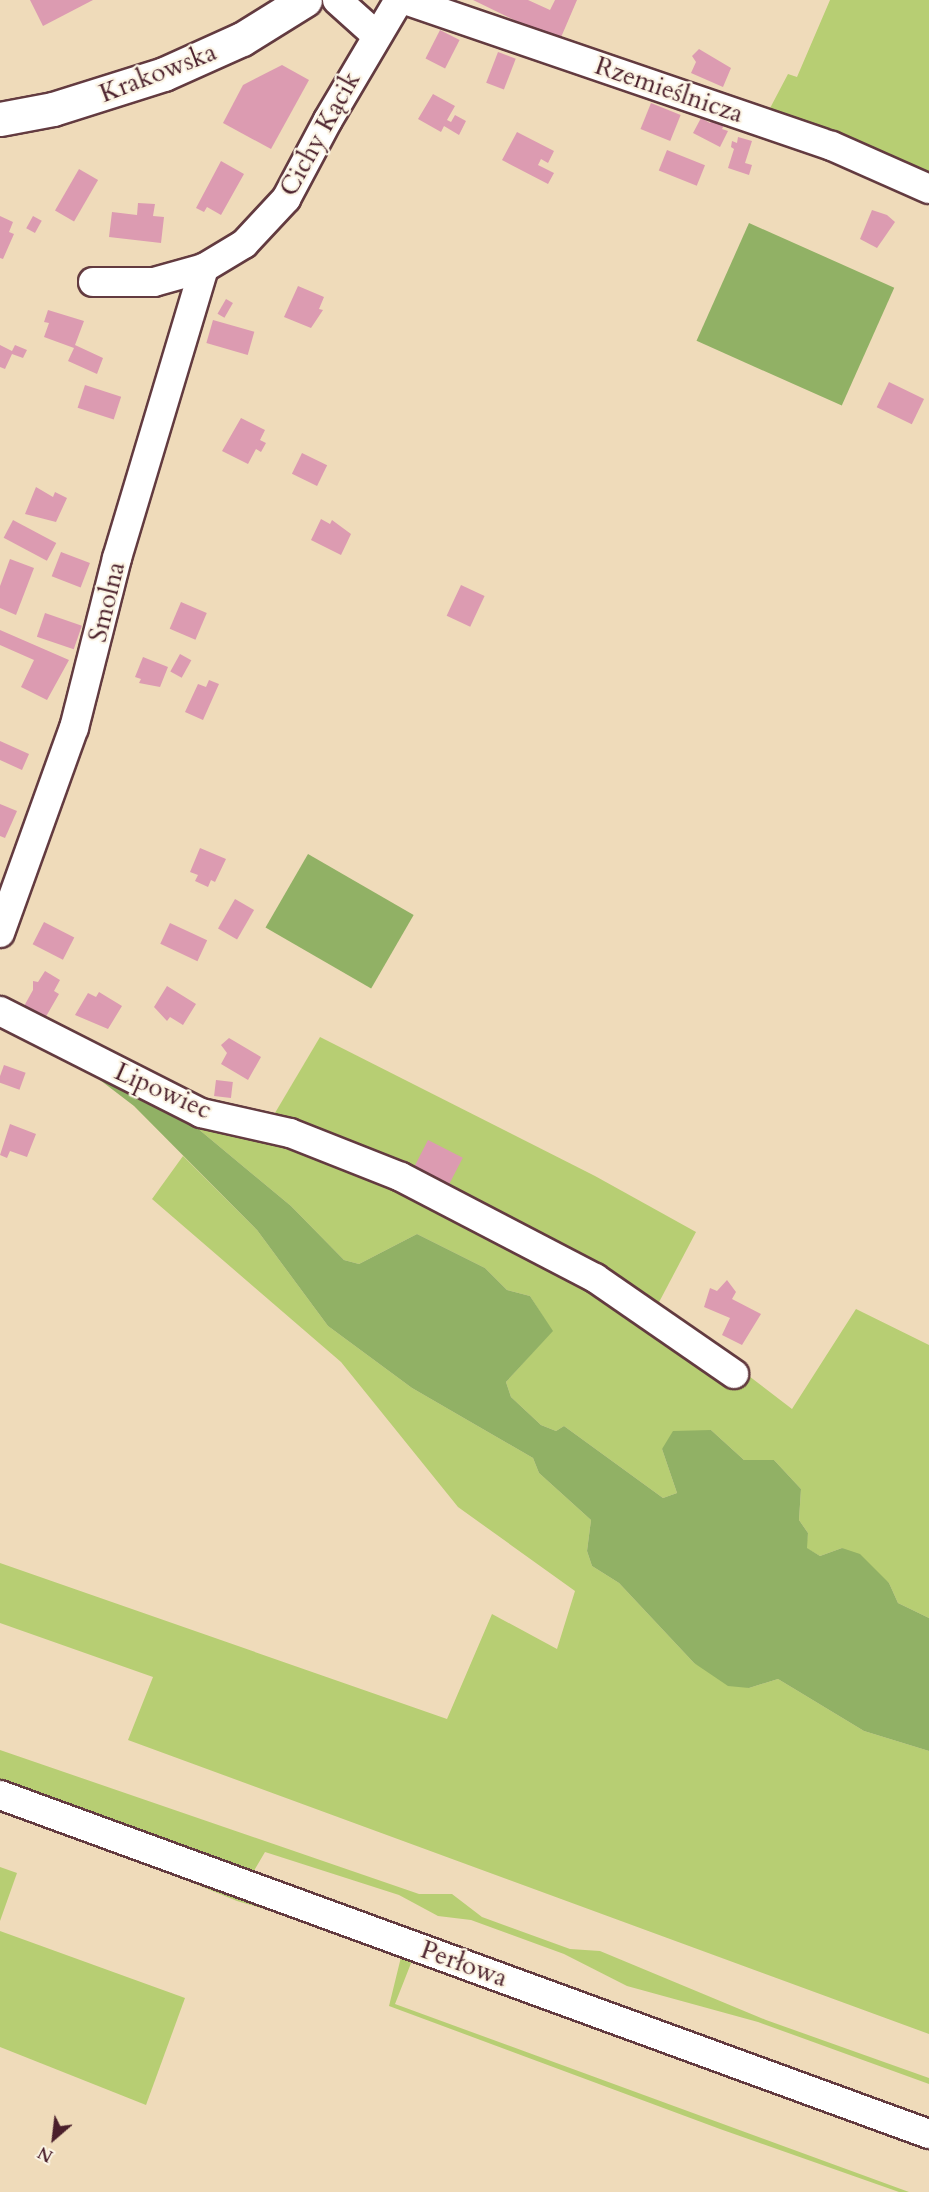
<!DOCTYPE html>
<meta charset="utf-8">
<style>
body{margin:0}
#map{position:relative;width:929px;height:2192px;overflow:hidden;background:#efdbba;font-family:Cardo,serif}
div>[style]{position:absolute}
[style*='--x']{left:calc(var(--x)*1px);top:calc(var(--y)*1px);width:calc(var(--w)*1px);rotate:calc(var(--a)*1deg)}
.green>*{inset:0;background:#b7ce73}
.forest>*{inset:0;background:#91b165;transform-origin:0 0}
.building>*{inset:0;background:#dc9bb1;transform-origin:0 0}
.roads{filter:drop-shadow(2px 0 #633b40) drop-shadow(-2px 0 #633b40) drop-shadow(0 2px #633b40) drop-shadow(0 -2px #633b40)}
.minor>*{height:28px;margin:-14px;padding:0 14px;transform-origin:14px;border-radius:14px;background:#fff}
.major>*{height:33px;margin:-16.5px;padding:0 16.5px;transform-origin:16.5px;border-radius:16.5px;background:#fff}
span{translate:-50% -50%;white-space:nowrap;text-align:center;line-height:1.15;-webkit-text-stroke:4.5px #fcf5e5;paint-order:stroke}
.street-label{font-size:26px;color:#4a1f2b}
.north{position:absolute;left:24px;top:2108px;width:60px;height:60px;-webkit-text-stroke:4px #fcf5e5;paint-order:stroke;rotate:208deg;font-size:16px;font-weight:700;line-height:24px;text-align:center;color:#4a1f2b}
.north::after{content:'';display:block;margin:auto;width:21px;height:27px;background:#4a1f2b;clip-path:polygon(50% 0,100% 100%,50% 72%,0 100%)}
</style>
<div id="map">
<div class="green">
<i style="clip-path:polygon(830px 0,929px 0,929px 180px,768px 112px,788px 74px,797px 77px)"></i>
<i style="clip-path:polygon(320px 1037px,595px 1176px,696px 1232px,657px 1306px,272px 1118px)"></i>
<i style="clip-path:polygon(178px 1112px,377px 1173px,745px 1373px,792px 1409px,856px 1309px,929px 1345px,929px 1618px,898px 1603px,889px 1583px,842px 1548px,820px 1556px,806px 1548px,808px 1533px,799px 1520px,801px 1489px,774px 1460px,744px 1460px,711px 1430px,662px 1449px,677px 1493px,663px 1498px,564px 1426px,556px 1431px,541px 1425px,511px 1397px,506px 1382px,552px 1331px,530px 1296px,507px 1290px,485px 1268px,417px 1234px,359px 1264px,344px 1260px,291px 1206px)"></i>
<i style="clip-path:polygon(183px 1156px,257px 1230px,328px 1326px,412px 1388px,533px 1458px,539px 1473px,591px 1520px,587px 1551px,592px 1566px,619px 1583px,694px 1663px,749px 1688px,778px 1679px,864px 1731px,929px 1751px,929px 2034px,128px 1740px,153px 1677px,0 1623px,0 1563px,447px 1719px,492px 1614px,557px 1649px,575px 1591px,458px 1507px,341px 1362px,152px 1199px)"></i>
<i style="clip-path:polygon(0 1750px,419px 1894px,452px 1894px,482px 1917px,570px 1949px,600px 1951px,766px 2020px,929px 2078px,929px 2084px,758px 2022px,627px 1986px,564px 1954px,471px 1920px,438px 1916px,399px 1895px,265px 1852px,241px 1893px,404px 1943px,639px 2034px,929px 2139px,929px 2141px,415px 1953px,395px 2004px,909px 2192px,899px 2192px,720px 2129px,389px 2006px,403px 1949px,237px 1901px,0 1804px)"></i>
<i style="clip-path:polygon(0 1867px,17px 1873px,0 1921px)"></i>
<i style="clip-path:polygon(0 1931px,185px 1998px,146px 2105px,0 2047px)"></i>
</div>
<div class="forest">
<i style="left:749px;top:223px;width:159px;height:129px;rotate:24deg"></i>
<i style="left:308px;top:854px;width:122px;height:85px;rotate:30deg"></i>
<i style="clip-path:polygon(102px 1071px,178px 1112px,291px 1206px,344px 1260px,359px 1264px,417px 1234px,485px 1268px,507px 1290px,530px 1296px,553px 1331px,506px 1382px,511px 1397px,541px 1425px,556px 1431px,564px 1426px,663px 1498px,677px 1493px,662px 1449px,673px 1431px,711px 1430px,744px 1460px,774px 1460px,801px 1489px,799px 1520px,808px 1533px,807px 1548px,820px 1556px,842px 1548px,860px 1554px,889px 1583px,898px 1603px,929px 1618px,929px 1751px,864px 1731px,778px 1679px,749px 1688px,728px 1686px,694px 1663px,619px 1583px,592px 1566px,587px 1551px,591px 1520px,539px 1473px,533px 1458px,412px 1388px,328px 1326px,257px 1230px,134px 1106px,100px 1080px)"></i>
</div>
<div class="building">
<i style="clip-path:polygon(30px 0,93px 0,43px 26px)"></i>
<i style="clip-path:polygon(473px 0,528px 0,550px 10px,555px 0,577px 0,559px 42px)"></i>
<i style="left:440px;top:30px;width:22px;height:32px;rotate:27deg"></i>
<i style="clip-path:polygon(699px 49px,731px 68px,723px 87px,691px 73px,696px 62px,692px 56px)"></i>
<i style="left:498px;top:52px;width:19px;height:33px;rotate:21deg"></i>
<i style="clip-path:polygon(282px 65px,309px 80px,271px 149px,223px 123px,243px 85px)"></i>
<i style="clip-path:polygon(433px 94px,455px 106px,447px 120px,451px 122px,455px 115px,466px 121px,459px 135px,444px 126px,441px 132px,418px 119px)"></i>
<i style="left:651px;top:103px;width:32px;height:28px;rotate:22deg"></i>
<i style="clip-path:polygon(713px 117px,725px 123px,722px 129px,728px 131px,720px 147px,693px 133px,701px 118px,710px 123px)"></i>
<i style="clip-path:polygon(517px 132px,554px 151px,548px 163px,541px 159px,538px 165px,554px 173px,548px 184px,502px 160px)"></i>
<i style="clip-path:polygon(738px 137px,752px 141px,745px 163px,752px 165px,749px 175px,728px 168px,734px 149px,731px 147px,732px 141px,737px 143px)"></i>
<i style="left:667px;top:150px;width:41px;height:22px;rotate:22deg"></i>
<i style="clip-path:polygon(221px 161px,244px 174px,221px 215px,207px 207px,204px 212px,196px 208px)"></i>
<i style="left:79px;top:169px;width:22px;height:48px;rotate:30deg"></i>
<i style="clip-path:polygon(138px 203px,155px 204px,153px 216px,164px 217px,161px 243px,109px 237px,112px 212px,137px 215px)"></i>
<i style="clip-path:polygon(872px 210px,887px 215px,895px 222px,877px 248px,860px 239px)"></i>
<i style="clip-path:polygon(0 216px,13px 222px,9px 232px,14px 234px,3px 259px,0 258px)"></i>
<i style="left:33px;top:216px;width:10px;height:14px;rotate:29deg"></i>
<i style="clip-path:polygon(298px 286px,324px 297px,319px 309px,323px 310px,311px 328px,284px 317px)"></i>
<i style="left:226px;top:299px;width:8px;height:17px;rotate:30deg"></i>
<i style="clip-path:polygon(48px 310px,84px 321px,75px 345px,103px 358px,97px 374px,68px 361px,74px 348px,44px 337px,49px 323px,44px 322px)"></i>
<i style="left:213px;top:320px;width:43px;height:24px;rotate:16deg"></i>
<i style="clip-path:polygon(0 345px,12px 351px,15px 345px,27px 350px,23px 358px,12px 354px,5px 369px,0 367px)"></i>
<i style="left:889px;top:382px;width:39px;height:28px;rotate:26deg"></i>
<i style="left:85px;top:385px;width:38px;height:24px;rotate:18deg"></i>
<i style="clip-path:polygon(241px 418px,265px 430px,260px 440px,266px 443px,261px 452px,256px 449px,248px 464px,222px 451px)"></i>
<i style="left:302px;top:453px;width:28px;height:23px;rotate:26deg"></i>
<i style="clip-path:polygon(36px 487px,53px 497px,55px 492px,67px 498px,56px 522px,25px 514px)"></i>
<i style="clip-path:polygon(321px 519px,330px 524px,332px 520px,351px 534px,341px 555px,311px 540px)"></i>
<i style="left:13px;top:520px;width:49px;height:20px;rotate:28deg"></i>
<i style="left:61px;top:552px;width:31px;height:26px;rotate:21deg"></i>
<i style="clip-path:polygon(10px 559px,34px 568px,16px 615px,0 608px,0 586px)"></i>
<i style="left:461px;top:585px;width:26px;height:34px;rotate:25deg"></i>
<i style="left:181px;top:602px;width:28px;height:29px;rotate:23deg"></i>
<i style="left:45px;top:613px;width:39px;height:25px;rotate:19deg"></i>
<i style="clip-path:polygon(0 630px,69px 660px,47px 700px,21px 687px,34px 660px,0 645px)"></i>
<i style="left:180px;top:654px;width:13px;height:20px;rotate:29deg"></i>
<i style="clip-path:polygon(143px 657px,168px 667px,160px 687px,139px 683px,141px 679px,135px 677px)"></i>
<i style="clip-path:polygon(209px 680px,219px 684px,203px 720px,185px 712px,198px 684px,206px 687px)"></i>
<i style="clip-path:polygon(0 741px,29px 754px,22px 770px,0 760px)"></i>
<i style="clip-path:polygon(0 804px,17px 811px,5px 838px,0 836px)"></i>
<i style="clip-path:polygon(200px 848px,226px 859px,215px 882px,211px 880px,208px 887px,195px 881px,198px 875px,190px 872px)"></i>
<i style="left:235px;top:899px;width:22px;height:34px;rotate:30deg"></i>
<i style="left:44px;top:922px;width:34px;height:25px;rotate:27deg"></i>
<i style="left:170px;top:923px;width:41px;height:23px;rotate:25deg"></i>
<i style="clip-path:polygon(45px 971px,60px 980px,54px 991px,59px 994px,44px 1020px,23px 1008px,33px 990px,33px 981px,38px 982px)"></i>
<i style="clip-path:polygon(167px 986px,196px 1004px,183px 1025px,170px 1017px,167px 1021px,154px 1007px)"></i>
<i style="clip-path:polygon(99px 992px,122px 1006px,108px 1029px,75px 1015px,88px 993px,96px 997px)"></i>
<i style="clip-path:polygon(229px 1038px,261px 1057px,248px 1080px,221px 1064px,227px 1053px,221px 1045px)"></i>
<i style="left:4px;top:1065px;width:23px;height:18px;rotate:20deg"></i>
<i style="left:216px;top:1080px;width:17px;height:16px;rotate:7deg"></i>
<i style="clip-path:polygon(10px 1124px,36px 1134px,27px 1157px,10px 1151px,7px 1158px,0 1155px)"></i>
<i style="left:428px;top:1140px;width:39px;height:31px;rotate:27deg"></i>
<i style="clip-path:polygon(727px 1280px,736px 1292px,732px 1299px,761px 1314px,742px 1345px,722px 1335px,730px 1318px,704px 1307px,710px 1288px,717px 1291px)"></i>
</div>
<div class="roads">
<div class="minor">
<i style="--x:337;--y:0;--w:52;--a:41.9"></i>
<i style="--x:405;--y:0;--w:451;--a:18.9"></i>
<i style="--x:832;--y:146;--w:106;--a:23.9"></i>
<i style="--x:93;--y:282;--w:61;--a:0"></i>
<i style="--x:154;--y:282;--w:52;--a:-15.6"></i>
<i style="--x:204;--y:268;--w:47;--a:-31"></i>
<i style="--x:244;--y:244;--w:62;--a:-47"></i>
<i style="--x:286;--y:199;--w:89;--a:-62"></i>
<i style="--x:328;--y:120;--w:139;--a:-59.4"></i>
<i style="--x:0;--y:933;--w:218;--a:-70.2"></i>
<i style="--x:74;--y:728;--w:175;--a:-75.8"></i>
<i style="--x:117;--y:558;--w:303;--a:-73.3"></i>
<i style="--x:0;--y:1011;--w:225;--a:26.9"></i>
<i style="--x:201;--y:1113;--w:91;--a:12.7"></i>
<i style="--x:290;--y:1133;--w:119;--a:21.6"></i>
<i style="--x:401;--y:1177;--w:219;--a:27.5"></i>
<i style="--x:595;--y:1278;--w:169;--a:34.6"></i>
<i style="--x:0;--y:1795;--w:989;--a:20.05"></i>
</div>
<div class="major">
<i style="--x:0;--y:119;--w:54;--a:-10.7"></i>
<i style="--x:53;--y:109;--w:116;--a:-17.5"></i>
<i style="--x:164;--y:74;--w:85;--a:-24.2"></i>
<i style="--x:242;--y:39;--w:74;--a:-31.8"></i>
</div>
</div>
<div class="street-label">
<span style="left:158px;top:73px;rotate:-21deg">Krakowska</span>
<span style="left:669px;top:90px;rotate:19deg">Rzemieślnicza</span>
<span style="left:320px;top:134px;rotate:-61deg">Cichy Kącik</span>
<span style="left:107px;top:602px;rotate:-76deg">Smolna</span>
<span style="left:163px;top:1091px;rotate:24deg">Lipowiec</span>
<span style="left:464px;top:1964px;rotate:20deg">Perłowa</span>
</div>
<div class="north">N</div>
</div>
